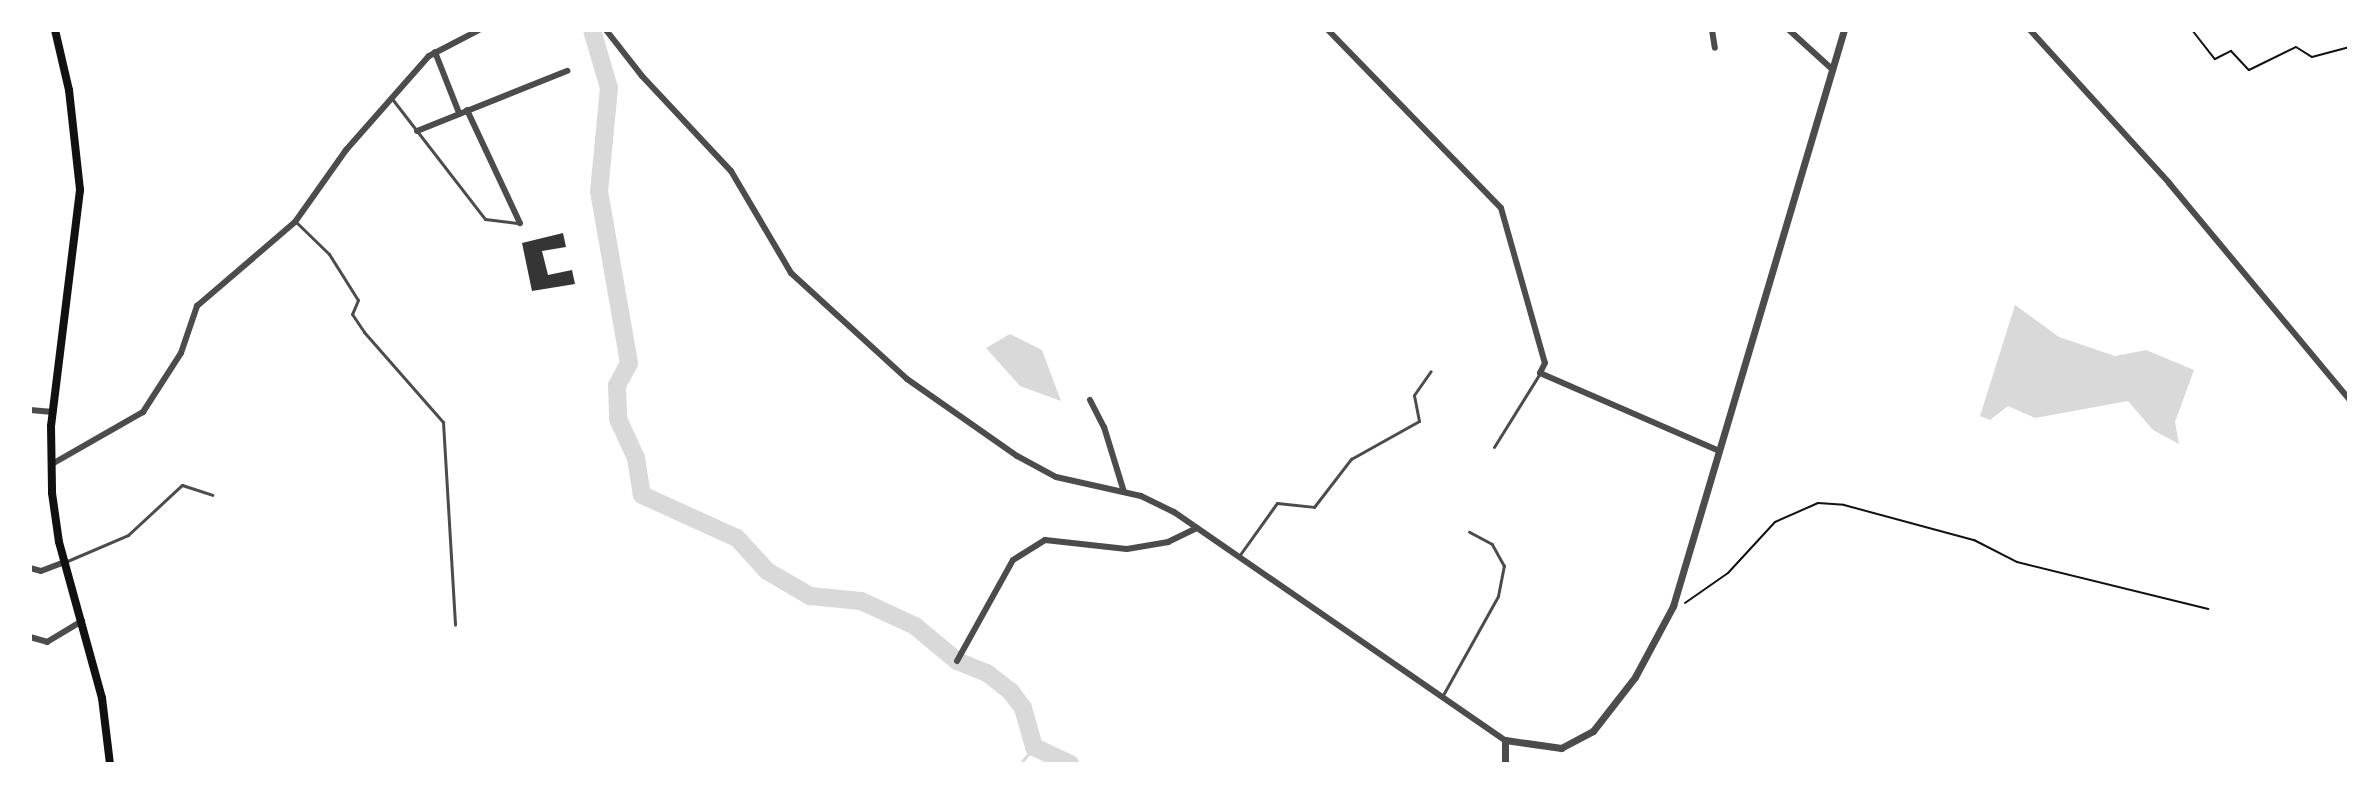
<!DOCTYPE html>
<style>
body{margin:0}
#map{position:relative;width:2379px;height:794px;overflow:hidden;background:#fff;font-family:Overpass,sans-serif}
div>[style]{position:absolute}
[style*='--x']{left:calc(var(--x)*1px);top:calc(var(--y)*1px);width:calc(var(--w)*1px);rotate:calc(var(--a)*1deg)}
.water>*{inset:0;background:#d9d9d9}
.stream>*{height:3px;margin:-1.5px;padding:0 1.5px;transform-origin:1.5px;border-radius:1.5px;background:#d9d9d9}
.river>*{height:18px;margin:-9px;padding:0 9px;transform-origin:9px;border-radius:9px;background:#d9d9d9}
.building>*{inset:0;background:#353535}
.path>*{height:2px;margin:-1px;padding:0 1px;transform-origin:1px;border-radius:1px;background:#111}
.service>*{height:3px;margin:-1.5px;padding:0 1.5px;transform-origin:1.5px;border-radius:1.5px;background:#4c4c4c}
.minor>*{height:6px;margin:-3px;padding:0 3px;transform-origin:3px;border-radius:3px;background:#4c4c4c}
.tertiary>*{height:7px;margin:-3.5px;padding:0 3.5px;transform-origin:3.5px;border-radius:3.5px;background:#4c4c4c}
.secondary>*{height:8px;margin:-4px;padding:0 4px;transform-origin:4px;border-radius:4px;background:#111}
span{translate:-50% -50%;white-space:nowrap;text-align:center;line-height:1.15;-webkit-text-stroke:6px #fff;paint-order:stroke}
.frame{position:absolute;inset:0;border:32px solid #fff;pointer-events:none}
</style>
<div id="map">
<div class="water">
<i style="clip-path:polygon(2015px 305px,2059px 337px,2115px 356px,2146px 350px,2194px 370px,2175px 422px,2179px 444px,2153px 430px,2128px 401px,2035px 418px,2008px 406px,1990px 420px,1980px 416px)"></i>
<i style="clip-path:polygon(1010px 334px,1042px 350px,1061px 401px,1020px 386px,986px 348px)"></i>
</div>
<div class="stream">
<i style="--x:1020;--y:764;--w:22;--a:-51"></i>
</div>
<div class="river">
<i style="--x:592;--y:30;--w:60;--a:73.7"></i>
<i style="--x:609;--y:88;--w:103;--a:95.5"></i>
<i style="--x:599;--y:191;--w:175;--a:80.1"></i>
<i style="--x:629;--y:363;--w:26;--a:118"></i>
<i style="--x:617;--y:386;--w:33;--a:88"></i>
<i style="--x:618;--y:419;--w:43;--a:65.2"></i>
<i style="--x:636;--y:458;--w:37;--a:81"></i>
<i style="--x:642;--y:495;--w:104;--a:24.4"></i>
<i style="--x:737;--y:538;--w:45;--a:47.7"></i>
<i style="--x:767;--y:571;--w:50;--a:30.2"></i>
<i style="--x:810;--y:596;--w:51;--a:5.6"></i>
<i style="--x:861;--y:601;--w:60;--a:24.8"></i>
<i style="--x:915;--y:626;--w:55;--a:39.8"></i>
<i style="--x:957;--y:661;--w:32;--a:22"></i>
<i style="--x:987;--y:673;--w:31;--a:38"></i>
<i style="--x:1011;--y:692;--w:20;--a:53"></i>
<i style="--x:1023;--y:708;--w:41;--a:74.2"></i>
<i style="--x:1034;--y:747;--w:40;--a:25"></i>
</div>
<div class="building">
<i style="clip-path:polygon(563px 233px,566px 247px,542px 251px,548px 275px,572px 270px,575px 284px,532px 291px,522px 243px)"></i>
</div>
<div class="path">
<i style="--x:2192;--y:30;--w:37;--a:52"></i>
<i style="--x:2215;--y:59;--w:18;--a:-27"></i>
<i style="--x:2231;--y:51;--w:26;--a:47"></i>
<i style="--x:2249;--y:70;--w:52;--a:-26.1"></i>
<i style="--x:2296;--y:47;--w:19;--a:32"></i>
<i style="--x:2312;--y:57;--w:38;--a:-15"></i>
<i style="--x:1685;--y:603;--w:52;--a:-34.9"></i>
<i style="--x:1728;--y:573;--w:69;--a:-47.3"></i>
<i style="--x:1775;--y:522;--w:47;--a:-23.8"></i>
<i style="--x:1818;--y:503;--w:26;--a:4"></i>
<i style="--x:1844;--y:505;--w:135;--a:15.1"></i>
<i style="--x:1974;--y:540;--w:48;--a:27.1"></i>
<i style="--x:2017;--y:562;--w:197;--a:13.8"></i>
</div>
<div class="service">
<i style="--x:393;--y:100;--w:150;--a:52.3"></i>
<i style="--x:485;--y:219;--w:34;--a:7"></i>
<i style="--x:296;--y:222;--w:46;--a:44.1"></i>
<i style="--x:329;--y:254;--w:54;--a:57.8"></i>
<i style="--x:358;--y:300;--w:15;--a:113"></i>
<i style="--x:352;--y:314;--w:22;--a:56"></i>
<i style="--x:364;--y:332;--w:120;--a:48.7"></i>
<i style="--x:443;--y:422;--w:203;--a:86.6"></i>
<i style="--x:1494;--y:447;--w:87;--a:-58.1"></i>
<i style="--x:1239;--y:556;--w:65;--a:-54.4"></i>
<i style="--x:1277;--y:503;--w:37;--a:6"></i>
<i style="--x:1314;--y:507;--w:61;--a:-52.4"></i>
<i style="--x:1351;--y:459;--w:78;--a:-29.2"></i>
<i style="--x:1419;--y:421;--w:26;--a:-101"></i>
<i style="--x:1414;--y:395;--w:29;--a:-55"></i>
<i style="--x:65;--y:562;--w:69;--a:-23.2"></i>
<i style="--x:128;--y:535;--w:74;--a:-42.8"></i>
<i style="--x:182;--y:485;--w:32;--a:18"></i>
<i style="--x:1443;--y:695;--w:113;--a:-60.9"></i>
<i style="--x:1498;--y:596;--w:31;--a:-79"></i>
<i style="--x:1504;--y:566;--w:25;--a:-119"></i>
<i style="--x:1492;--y:544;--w:26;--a:-152"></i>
</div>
<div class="minor">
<i style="--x:606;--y:30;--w:58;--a:52"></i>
<i style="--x:642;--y:76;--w:130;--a:46.9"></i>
<i style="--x:731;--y:171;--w:118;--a:59.5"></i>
<i style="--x:791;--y:273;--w:157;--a:42.4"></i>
<i style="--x:907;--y:379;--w:134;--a:35"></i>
<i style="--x:1017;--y:456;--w:44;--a:28.3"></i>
<i style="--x:1056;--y:477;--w:87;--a:12.6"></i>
<i style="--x:1141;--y:496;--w:37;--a:26"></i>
<i style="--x:1174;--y:512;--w:402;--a:34.6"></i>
<i style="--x:1328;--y:30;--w:248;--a:45.8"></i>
<i style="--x:1501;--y:208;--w:161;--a:74.2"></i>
<i style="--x:1545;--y:363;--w:11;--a:117"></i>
<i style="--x:1540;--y:373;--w:195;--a:23.5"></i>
<i style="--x:1712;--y:30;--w:18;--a:81"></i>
<i style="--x:1789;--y:30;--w:58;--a:42.2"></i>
<i style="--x:2030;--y:30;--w:207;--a:47.7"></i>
<i style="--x:2169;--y:183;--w:281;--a:50.2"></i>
<i style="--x:435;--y:52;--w:66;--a:68.5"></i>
<i style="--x:467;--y:110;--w:125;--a:64.9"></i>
<i style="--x:417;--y:131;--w:162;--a:-21.8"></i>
<i style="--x:1090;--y:400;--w:30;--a:63"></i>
<i style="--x:1104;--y:427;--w:68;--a:72.9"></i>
<i style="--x:30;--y:410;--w:23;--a:5"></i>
<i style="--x:52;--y:464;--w:105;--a:-29.7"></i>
<i style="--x:143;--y:412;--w:70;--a:-57.2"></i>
<i style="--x:181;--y:353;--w:50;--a:-71.2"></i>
<i style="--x:197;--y:306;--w:129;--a:-40.6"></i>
<i style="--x:295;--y:222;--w:88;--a:-54.7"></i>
<i style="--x:346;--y:150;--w:125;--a:-48.6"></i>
<i style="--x:429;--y:56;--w:56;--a:-27.5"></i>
<i style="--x:30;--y:568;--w:11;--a:15"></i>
<i style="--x:41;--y:571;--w:26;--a:-21"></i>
<i style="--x:30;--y:637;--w:18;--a:16"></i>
<i style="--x:47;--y:642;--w:41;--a:-31"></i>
<i style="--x:957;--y:661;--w:115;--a:-61"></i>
<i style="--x:1013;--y:560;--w:38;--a:-32"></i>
<i style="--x:1045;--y:540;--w:82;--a:6.3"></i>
<i style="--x:1127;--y:549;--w:42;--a:-9.7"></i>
<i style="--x:1168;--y:542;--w:32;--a:-26"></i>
</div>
<div class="tertiary">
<i style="--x:1505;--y:764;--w:24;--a:-90"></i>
<i style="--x:1505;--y:740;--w:57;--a:8.1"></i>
<i style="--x:1561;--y:748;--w:36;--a:-28"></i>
<i style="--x:1593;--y:731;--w:68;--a:-52.1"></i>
<i style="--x:1635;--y:677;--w:81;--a:-61.8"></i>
<i style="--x:1673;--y:606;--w:601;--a:-73.47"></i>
</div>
<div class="secondary">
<i style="--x:55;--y:30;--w:62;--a:76.9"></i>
<i style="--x:69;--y:90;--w:101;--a:83.7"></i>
<i style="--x:80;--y:190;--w:238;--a:97"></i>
<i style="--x:51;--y:426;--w:67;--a:89.1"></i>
<i style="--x:52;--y:493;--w:49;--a:81.9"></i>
<i style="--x:59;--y:542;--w:162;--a:74.6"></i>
<i style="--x:102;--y:698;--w:66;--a:83.1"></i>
</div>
<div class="frame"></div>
</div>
